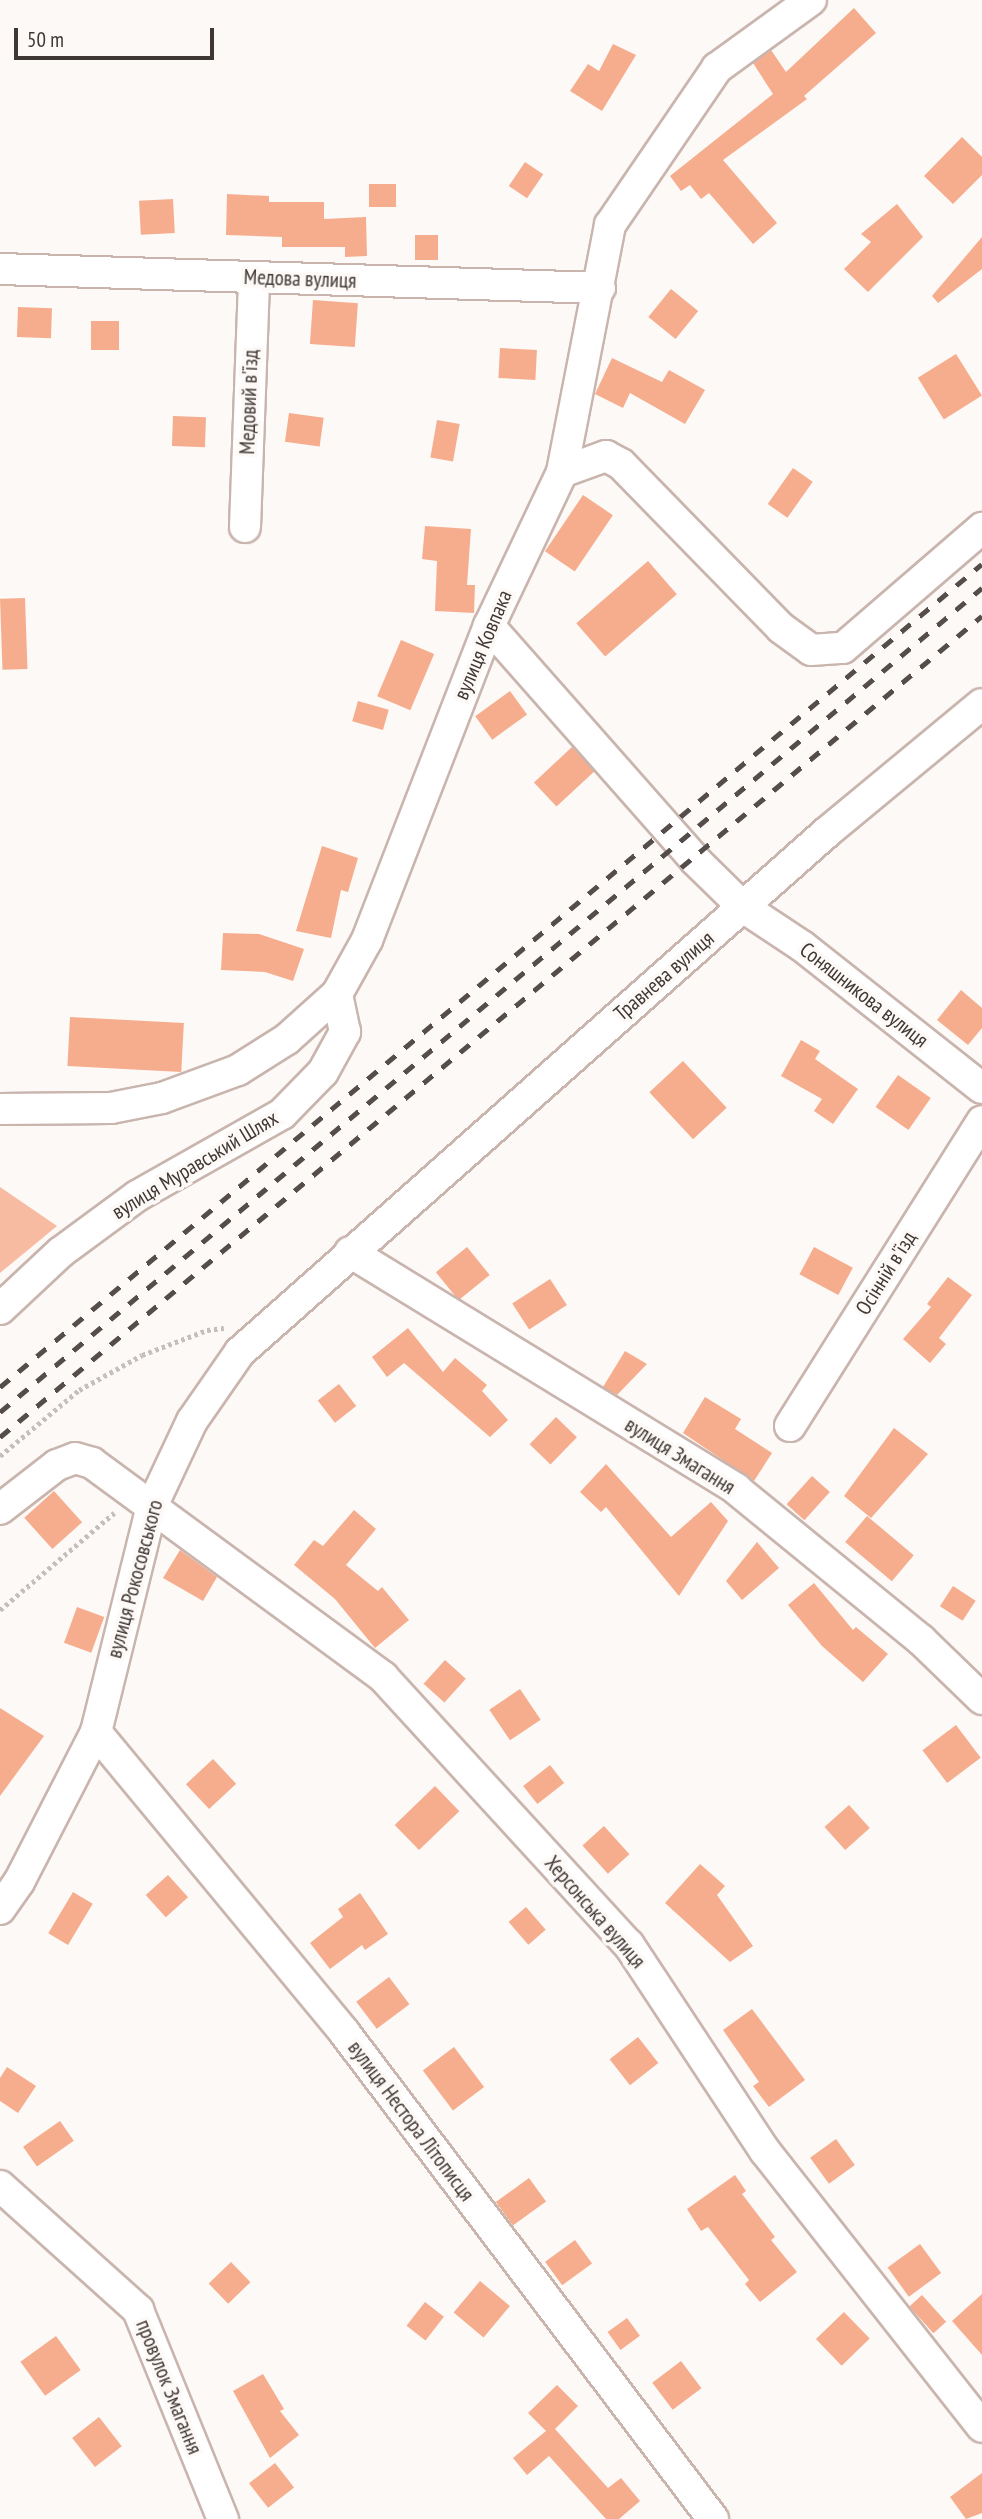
<!DOCTYPE html>
<meta charset="utf-8">
<style>
body{margin:0}
#map{position:relative;width:982px;height:2519px;overflow:hidden;background:#fdf9f7;font-family:"PT Sans Narrow",sans-serif}
div>[style]{position:absolute}
[style*='--x']{left:calc(var(--x)*1px);top:calc(var(--y)*1px);width:calc(var(--w)*1px);rotate:calc(var(--a)*1deg)}
.forest>*{inset:0;background:#f7bba2}
.building>*{inset:0;background:#f6ad8d;transform-origin:0 0}
.path>*{height:4.5px;margin-top:-2.25px;transform-origin:0;background:repeating-linear-gradient(90deg,#c4bebc 0 3.5px,transparent 0 7px)}
.roads{filter:drop-shadow(2px 0 #c9b5ae) drop-shadow(-2px 0 #c9b5ae) drop-shadow(0 2px #c9b5ae) drop-shadow(0 -2px #c9b5ae)}
.minor>*{height:30px;margin:-15px;padding:0 15px;transform-origin:15px;border-radius:15px;background:#fff}
.rail>*{height:5px;margin-top:-2.5px;transform-origin:0;background:repeating-linear-gradient(90deg,#544d4a 0 12px,transparent 0 24px)}
span{translate:-50% -50%;white-space:nowrap;text-align:center;line-height:1.15;-webkit-text-stroke:7px #fdf9f7;paint-order:stroke}
.street-label{font-size:21px;color:#3f3734}
.scale{position:absolute;left:14px;top:28px;width:200px;height:32px;box-sizing:border-box;border:4px solid #3f3734;border-top:0;padding-left:9px;font-size:21px;line-height:24px;white-space:nowrap;color:#3f3734;-webkit-text-stroke:5px #fdf9f7;paint-order:stroke}
</style>
<div id="map">
<div class="forest">
<i style="clip-path:polygon(0 1187px,57px 1226px,0 1273px)"></i>
</div>
<div class="building">
<i style="clip-path:polygon(854px 8px,876px 33px,804px 96px,807px 99px,723px 160px,777px 223px,753px 244px,709px 193px,701px 199px,690px 185px,681px 191px,670px 176px,773px 94px,753px 63px,771px 50px,786px 72px)"></i>
<i style="clip-path:polygon(613px 44px,636px 55px,602px 111px,570px 91px,588px 64px,599px 71px)"></i>
<i style="clip-path:polygon(962px 137px,982px 157px,982px 175px,953px 204px,924px 176px)"></i>
<i style="left:525px;top:162px;width:22px;height:29px;rotate:34deg"></i>
<i style="left:369px;top:184px;width:27px;height:23px"></i>
<i style="clip-path:polygon(227px 194px,269px 196px,269px 202px,324px 202px,324px 219px,366px 217px,367px 256px,345px 257px,345px 247px,282px 247px,282px 237px,226px 235px)"></i>
<i style="left:173px;top:199px;width:34px;height:34px;rotate:87deg"></i>
<i style="clip-path:polygon(897px 204px,923px 237px,868px 292px,844px 269px,871px 242px,861px 234px)"></i>
<i style="left:415px;top:235px;width:23px;height:25px"></i>
<i style="clip-path:polygon(982px 237px,982px 269px,938px 303px,932px 296px)"></i>
<i style="left:671px;top:289px;width:35px;height:36px;rotate:39deg"></i>
<i style="left:313px;top:300px;width:45px;height:44px;rotate:4deg"></i>
<i style="left:18px;top:307px;width:34px;height:30px;rotate:2deg"></i>
<i style="left:119px;top:321px;width:29px;height:28px;rotate:90deg"></i>
<i style="left:500px;top:348px;width:37px;height:30px;rotate:3deg"></i>
<i style="left:956px;top:354px;width:49px;height:45px;rotate:58deg"></i>
<i style="clip-path:polygon(612px 358px,662px 382px,669px 370px,705px 390px,685px 424px,630px 393px,623px 408px,595px 394px)"></i>
<i style="left:289px;top:413px;width:35px;height:29px;rotate:8deg"></i>
<i style="left:173px;top:416px;width:33px;height:30px;rotate:2deg"></i>
<i style="left:437px;top:420px;width:23px;height:38px;rotate:10deg"></i>
<i style="left:793px;top:468px;width:24px;height:44px;rotate:35deg"></i>
<i style="left:583px;top:495px;width:36px;height:68px;rotate:34deg"></i>
<i style="clip-path:polygon(425px 526px,471px 529px,467px 585px,475px 585px,474px 613px,435px 611px,437px 561px,422px 559px)"></i>
<i style="left:648px;top:561px;width:44px;height:95px;rotate:49deg"></i>
<i style="left:25px;top:598px;width:71px;height:25px;rotate:88deg"></i>
<i style="left:401px;top:640px;width:36px;height:61px;rotate:23deg"></i>
<i style="left:510px;top:691px;width:29px;height:43px;rotate:54deg"></i>
<i style="left:358px;top:701px;width:32px;height:21px;rotate:16deg"></i>
<i style="left:572px;top:747px;width:33px;height:52px;rotate:47deg"></i>
<i style="clip-path:polygon(322px 846px,358px 858px,348px 892px,341px 890px,331px 938px,296px 931px)"></i>
<i style="clip-path:polygon(223px 933px,259px 934px,304px 949px,293px 981px,265px 972px,221px 970px)"></i>
<i style="clip-path:polygon(961px 990px,982px 1008px,982px 1028px,968px 1045px,937px 1020px)"></i>
<i style="left:70px;top:1017px;width:114px;height:49px;rotate:3deg"></i>
<i style="clip-path:polygon(801px 1040px,820px 1051px,815px 1059px,858px 1089px,833px 1124px,814px 1111px,822px 1099px,781px 1076px)"></i>
<i style="left:683px;top:1061px;width:64px;height:46px;rotate:47deg"></i>
<i style="left:898px;top:1075px;width:40px;height:39px;rotate:35deg"></i>
<i style="left:467px;top:1247px;width:36px;height:40px;rotate:51deg"></i>
<i style="left:814px;top:1247px;width:44px;height:31px;rotate:28deg"></i>
<i style="clip-path:polygon(948px 1277px,972px 1295px,939px 1338px,946px 1344px,930px 1363px,903px 1339px,931px 1307px,927px 1304px)"></i>
<i style="left:550px;top:1279px;width:31px;height:45px;rotate:57deg"></i>
<i style="clip-path:polygon(408px 1328px,443px 1372px,455px 1358px,487px 1385px,482px 1391px,508px 1420px,490px 1437px,404px 1363px,387px 1377px,372px 1357px)"></i>
<i style="clip-path:polygon(625px 1351px,647px 1364px,617px 1395px,603px 1387px)"></i>
<i style="left:339px;top:1384px;width:28px;height:27px;rotate:52deg"></i>
<i style="clip-path:polygon(705px 1397px,741px 1419px,735px 1429px,772px 1453px,754px 1481px,683px 1433px)"></i>
<i style="left:556px;top:1417px;width:29px;height:38px;rotate:44deg"></i>
<i style="clip-path:polygon(894px 1428px,928px 1454px,871px 1518px,844px 1496px)"></i>
<i style="clip-path:polygon(606px 1464px,671px 1537px,711px 1502px,728px 1521px,679px 1596px,606px 1507px,601px 1512px,580px 1492px)"></i>
<i style="left:812px;top:1476px;width:24px;height:38px;rotate:42deg"></i>
<i style="left:54px;top:1491px;width:42px;height:40px;rotate:48deg"></i>
<i style="clip-path:polygon(354px 1510px,376px 1529px,346px 1565px,378px 1591px,382px 1587px,409px 1620px,375px 1648px,335px 1599px,294px 1565px,314px 1540px,323px 1546px)"></i>
<i style="left:867px;top:1516px;width:61px;height:34px;rotate:40deg"></i>
<i style="clip-path:polygon(757px 1542px,779px 1568px,742px 1600px,726px 1581px)"></i>
<i style="clip-path:polygon(180px 1550px,217px 1577px,203px 1601px,163px 1578px)"></i>
<i style="clip-path:polygon(814px 1583px,853px 1630px,856px 1627px,888px 1654px,863px 1682px,822px 1646px,788px 1605px)"></i>
<i style="left:953px;top:1586px;width:27px;height:24px;rotate:33deg"></i>
<i style="left:77px;top:1607px;width:29px;height:38px;rotate:20deg"></i>
<i style="left:445px;top:1660px;width:28px;height:32px;rotate:42deg"></i>
<i style="left:520px;top:1689px;width:37px;height:37px;rotate:56deg"></i>
<i style="clip-path:polygon(0 1708px,44px 1736px,0 1796px)"></i>
<i style="left:956px;top:1725px;width:41px;height:42px;rotate:53deg"></i>
<i style="left:213px;top:1759px;width:34px;height:37px;rotate:47deg"></i>
<i style="left:550px;top:1765px;width:23px;height:34px;rotate:52deg"></i>
<i style="left:435px;top:1786px;width:35px;height:56px;rotate:46deg"></i>
<i style="left:849px;top:1805px;width:31px;height:33px;rotate:48deg"></i>
<i style="left:604px;top:1826px;width:38px;height:29px;rotate:48deg"></i>
<i style="clip-path:polygon(700px 1864px,725px 1886px,717px 1895px,753px 1946px,730px 1962px,665px 1903px)"></i>
<i style="left:168px;top:1875px;width:30px;height:30px;rotate:48deg"></i>
<i style="left:73px;top:1892px;width:23px;height:48px;rotate:31deg"></i>
<i style="clip-path:polygon(360px 1893px,388px 1934px,365px 1950px,362px 1945px,330px 1969px,310px 1943px,343px 1917px,338px 1909px)"></i>
<i style="left:526px;top:1907px;width:30px;height:23px;rotate:49deg"></i>
<i style="left:389px;top:1977px;width:34px;height:41px;rotate:53deg"></i>
<i style="clip-path:polygon(752px 2009px,805px 2080px,769px 2107px,753px 2086px,759px 2082px,723px 2030px)"></i>
<i style="left:638px;top:2037px;width:33px;height:36px;rotate:52deg"></i>
<i style="left:454px;top:2047px;width:50px;height:39px;rotate:53deg"></i>
<i style="clip-path:polygon(7px 2067px,36px 2086px,18px 2113px,0 2101px,0 2078px)"></i>
<i style="left:60px;top:2121px;width:24px;height:45px;rotate:55deg"></i>
<i style="left:836px;top:2139px;width:32px;height:32px;rotate:54deg"></i>
<i style="clip-path:polygon(735px 2175px,746px 2191px,742px 2194px,775px 2237px,771px 2240px,797px 2272px,760px 2302px,745px 2284px,749px 2280px,708px 2227px,701px 2231px,687px 2209px)"></i>
<i style="left:529px;top:2178px;width:29px;height:41px;rotate:54deg"></i>
<i style="left:575px;top:2240px;width:29px;height:37px;rotate:54deg"></i>
<i style="left:920px;top:2244px;width:36px;height:40px;rotate:54deg"></i>
<i style="left:231px;top:2262px;width:28px;height:31px;rotate:46deg"></i>
<i style="left:480px;top:2281px;width:39px;height:41px;rotate:40deg"></i>
<i style="clip-path:polygon(982px 2294px,982px 2355px,952px 2321px)"></i>
<i style="left:922px;top:2295px;width:36px;height:17px;rotate:48deg"></i>
<i style="left:425px;top:2302px;width:24px;height:30px;rotate:38deg"></i>
<i style="left:844px;top:2312px;width:37px;height:39px;rotate:46deg"></i>
<i style="left:627px;top:2318px;width:22px;height:24px;rotate:54deg"></i>
<i style="left:56px;top:2336px;width:42px;height:44px;rotate:54deg"></i>
<i style="left:681px;top:2361px;width:34px;height:36px;rotate:53deg"></i>
<i style="clip-path:polygon(263px 2374px,284px 2409px,280px 2411px,299px 2435px,270px 2458px,233px 2391px)"></i>
<i style="clip-path:polygon(557px 2385px,578px 2406px,555px 2429px,608px 2488px,621px 2478px,640px 2501px,619px 2519px,606px 2519px,549px 2456px,527px 2475px,513px 2458px,546px 2431px,528px 2413px)"></i>
<i style="left:99px;top:2417px;width:37px;height:34px;rotate:52deg"></i>
<i style="left:275px;top:2463px;width:31px;height:33px;rotate:52deg"></i>
<i style="clip-path:polygon(982px 2473px,982px 2513px,966px 2519px,950px 2497px)"></i>
</div>
<div class="path">
<i style="--x:0;--y:1456;--w:103;--a:-39.9"></i>
<i style="--x:79;--y:1390;--w:72;--a:-29.1"></i>
<i style="--x:142;--y:1355;--w:70;--a:-21"></i>
<i style="--x:207;--y:1330;--w:17;--a:-7"></i>
<i style="--x:0;--y:1610;--w:150;--a:-40.4"></i>
</div>
<div class="roads">
<div class="minor">
<i style="--x:0;--y:269;--w:600;--a:1.81"></i>
<i style="--x:562;--y:472;--w:47;--a:-20"></i>
<i style="--x:606;--y:456;--w:17;--a:28"></i>
<i style="--x:621;--y:464;--w:229;--a:45.7"></i>
<i style="--x:781;--y:628;--w:37;--a:36"></i>
<i style="--x:811;--y:650;--w:32;--a:-4"></i>
<i style="--x:843;--y:648;--w:184;--a:-40.8"></i>
<i style="--x:245;--y:527;--w:250;--a:-87.9"></i>
<i style="--x:489;--y:626;--w:312;--a:48.6"></i>
<i style="--x:695;--y:860;--w:67;--a:44.4"></i>
<i style="--x:743;--y:907;--w:71;--a:33.5"></i>
<i style="--x:802;--y:946;--w:229;--a:38.3"></i>
<i style="--x:0;--y:1109;--w:111;--a:-0.5"></i>
<i style="--x:111;--y:1108;--w:52;--a:-11.1"></i>
<i style="--x:162;--y:1098;--w:81;--a:-20.2"></i>
<i style="--x:238;--y:1070;--w:58;--a:-32.3"></i>
<i style="--x:287;--y:1039;--w:67;--a:-42"></i>
<i style="--x:337;--y:994;--w:62;--a:-60.9"></i>
<i style="--x:367;--y:940;--w:337;--a:-68.8"></i>
<i style="--x:489;--y:626;--w:170;--a:-64.6"></i>
<i style="--x:562;--y:472;--w:252;--a:-79"></i>
<i style="--x:610;--y:225;--w:190;--a:-55.7"></i>
<i style="--x:717;--y:68;--w:116;--a:-35.9"></i>
<i style="--x:350;--y:1252;--w:453;--a:31.5"></i>
<i style="--x:736;--y:1489;--w:239;--a:39.2"></i>
<i style="--x:921;--y:1640;--w:85;--a:44"></i>
<i style="--x:0;--y:1309;--w:83;--a:-43.1"></i>
<i style="--x:61;--y:1252;--w:94;--a:-36.4"></i>
<i style="--x:137;--y:1196;--w:167;--a:-29.5"></i>
<i style="--x:282;--y:1114;--w:59;--a:-45.7"></i>
<i style="--x:323;--y:1072;--w:46;--a:-61.2"></i>
<i style="--x:345;--y:1032;--w:39;--a:-102"></i>
<i style="--x:790;--y:1426;--w:360;--a:-57.8"></i>
<i style="--x:0;--y:1509;--w:72;--a:-37.7"></i>
<i style="--x:57;--y:1465;--w:19;--a:-21"></i>
<i style="--x:75;--y:1458;--w:18;--a:16"></i>
<i style="--x:92;--y:1463;--w:361;--a:36.3"></i>
<i style="--x:383;--y:1677;--w:364;--a:47.5"></i>
<i style="--x:629;--y:1945;--w:247;--a:56.6"></i>
<i style="--x:765;--y:2151;--w:351;--a:51.8"></i>
<i style="--x:96;--y:1732;--w:389;--a:50.4"></i>
<i style="--x:344;--y:2032;--w:611;--a:52.85"></i>
<i style="--x:0;--y:1909;--w:33;--a:-55"></i>
<i style="--x:19;--y:1882;--w:169;--a:-62.8"></i>
<i style="--x:96;--y:1732;--w:233;--a:-76.1"></i>
<i style="--x:152;--y:1506;--w:94;--a:-64.8"></i>
<i style="--x:192;--y:1421;--w:84;--a:-55.2"></i>
<i style="--x:240;--y:1352;--w:783;--a:-41.53"></i>
<i style="--x:826;--y:833;--w:202;--a:-39.6"></i>
<i style="--x:0;--y:2186;--w:186;--a:41.9"></i>
<i style="--x:138;--y:2310;--w:226;--a:67.9"></i>
</div>
</div>
<div class="rail">
<i style="--x:0;--y:1387;--w:1281;--a:-39.97"></i>
<i style="--x:0;--y:1412;--w:1282;--a:-40"></i>
<i style="--x:0;--y:1437;--w:1280;--a:-39.9"></i>
</div>
<div class="street-label">
<span style="left:300px;top:279px;rotate:2deg">Медова вулиця</span>
<span style="left:249px;top:402px;rotate:-88deg">Медовий в'їзд</span>
<span style="left:483px;top:645px;rotate:-67deg">вулиця Ковпака</span>
<span style="left:664px;top:976px;rotate:-41deg">Травнева вулиця</span>
<span style="left:864px;top:995px;rotate:38deg">Соняшникова вулиця</span>
<span style="left:195px;top:1165px;rotate:-31deg">вулиця Муравський Шлях</span>
<span style="left:886px;top:1273px;rotate:-58deg">Осінній в'їзд</span>
<span style="left:680px;top:1456px;rotate:32deg">вулиця Змагання</span>
<span style="left:135px;top:1579px;rotate:-75deg">вулиця Рокосовського</span>
<span style="left:595px;top:1912px;rotate:49deg">Херсонська вулиця</span>
<span style="left:411px;top:2121px;rotate:53deg">вулиця Нестора Літописця</span>
<span style="left:169px;top:2387px;rotate:68deg">провулок Змагання</span>
</div>
<div class="scale">50 m</div>
</div>
